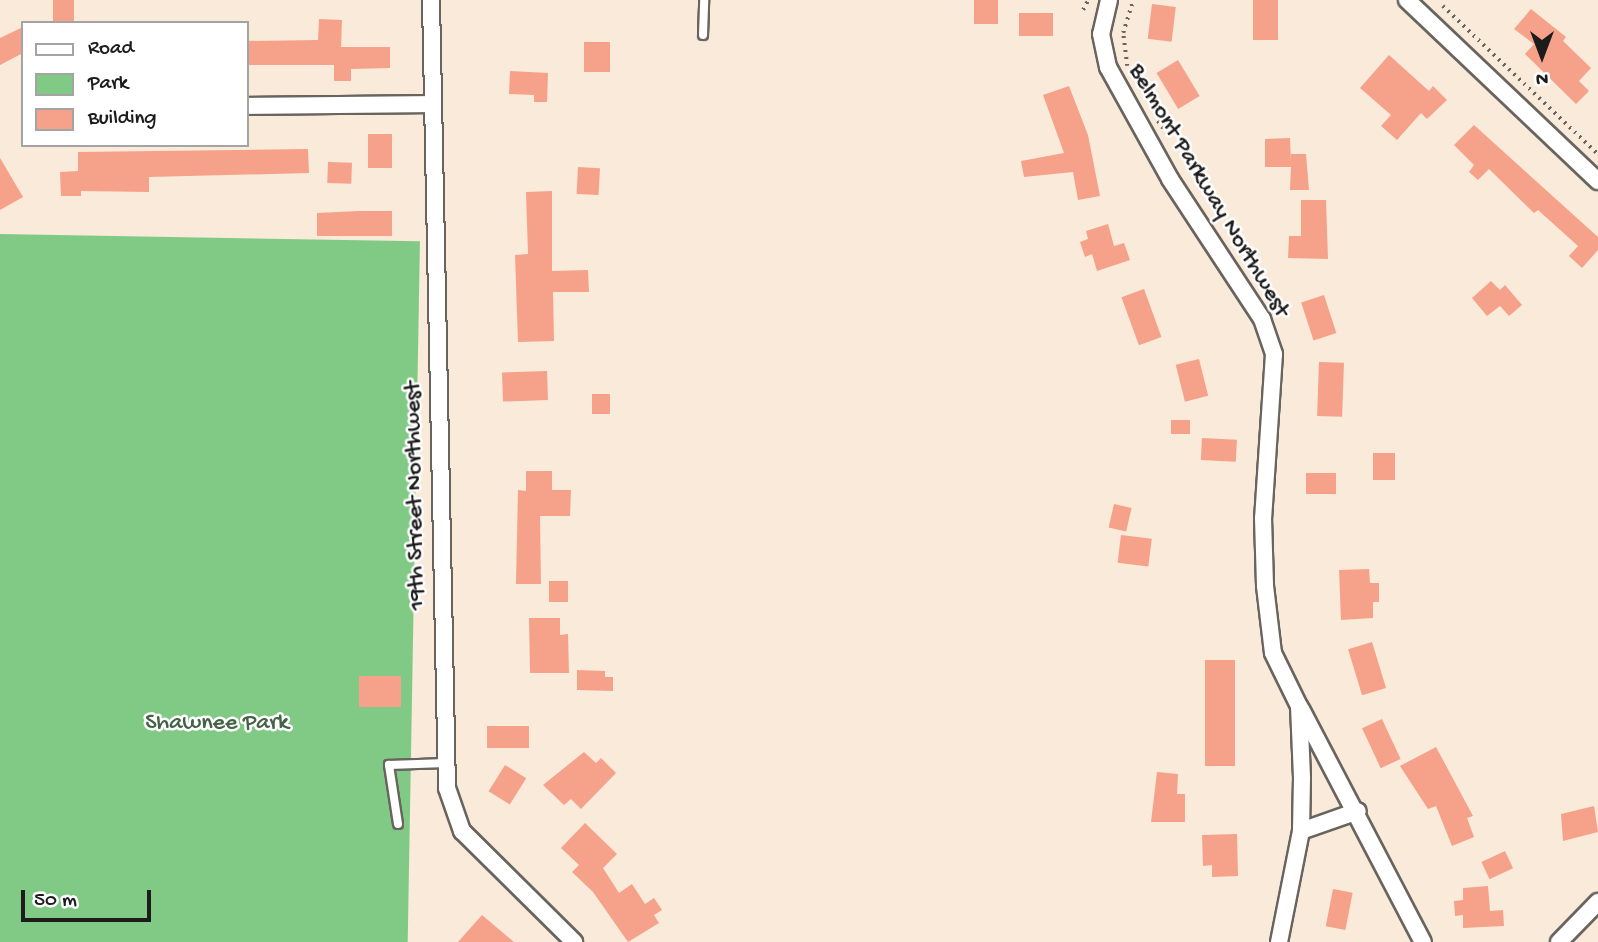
<!DOCTYPE html>
<style>
body{margin:0}
#map{position:relative;width:1598px;height:942px;overflow:hidden;background:#f9eada;font-family:"Gochi Hand",sans-serif}
div>[style]{position:absolute}
[style*='--x']{left:calc(var(--x)*1px);top:calc(var(--y)*1px);width:calc(var(--w)*1px);rotate:calc(var(--a)*1deg)}
.green>*{inset:0;background:#81ca86;transform-origin:0 0}
.building>*{inset:0;background:#f6a18a;transform-origin:0 0}
.path>*{height:3.5px;margin-top:-1.75px;transform-origin:0;background:repeating-linear-gradient(90deg,#69645e 0 2px,transparent 0 7px)}
.roads{filter:drop-shadow(2px 0 #69645e) drop-shadow(-2px 0 #69645e) drop-shadow(0 2px #69645e) drop-shadow(0 -2px #69645e)}
.service>*{height:8px;margin:-4px;padding:0 4px;transform-origin:4px;border-radius:4px;background:#fff}
.minor>*{height:16px;margin:-8px;padding:0 8px;transform-origin:8px;border-radius:8px;background:#fff}
span{translate:-50% -50%;white-space:nowrap;text-align:center;line-height:1.15;-webkit-text-stroke:5px #fff;paint-order:stroke}
.street-label{font-size:24px;color:#1c1c1c}
.park-label{font-size:24px;color:#446246}
.legend{position:absolute;left:21px;top:21px;width:228px;height:126px;box-sizing:border-box;background:#fff;border:2px solid #a4a4a4;margin:0;padding:9px 12px;list-style:none;font-size:21px;color:#1c1c1c}
.legend li{display:flex;align-items:center;gap:14px;height:35px}
.legend b{width:35px;border:2px solid #a4a4a4}
.north{position:absolute;left:1507px;top:21px;width:70px;height:70px;-webkit-text-stroke:5px #fff;paint-order:stroke;rotate:180deg;font-size:19px;font-weight:700;line-height:28px;text-align:center;color:#1c1c1c}
.north::after{content:'';display:block;margin:auto;width:24px;height:32px;background:#1c1c1c;clip-path:polygon(50% 0,100% 100%,50% 72%,0 100%)}
.scale{position:absolute;left:21px;top:890px;width:130px;height:32px;box-sizing:border-box;border:4px solid #1c1c1c;border-top:0;padding-left:9px;font-size:21px;line-height:24px;white-space:nowrap;color:#1c1c1c;-webkit-text-stroke:5px #fff;paint-order:stroke}
</style>
<div id="map">
<div class="green">
<i style="left:0;top:234px;width:420px;height:708px;rotate:1deg"></i>
</div>
<div class="building">
<i style="left:53px;top:0;width:21px;height:21px"></i>
<i style="left:974px;top:0;width:24px;height:24px"></i>
<i style="left:1253px;top:0;width:25px;height:40px"></i>
<i style="left:1152px;top:4px;width:24px;height:35px;rotate:7deg"></i>
<i style="clip-path:polygon(1531px 9px,1566px 37px,1563px 41px,1591px 68px,1579px 81px,1589px 91px,1576px 104px,1525px 54px,1534px 44px,1514px 29px)"></i>
<i style="left:1019px;top:13px;width:34px;height:23px"></i>
<i style="clip-path:polygon(319px 19px,342px 20px,341px 47px,390px 47px,390px 68px,351px 69px,351px 81px,334px 81px,334px 65px,247px 65px,247px 41px,318px 40px)"></i>
<i style="clip-path:polygon(23px 27px,23px 53px,0 65px,0 38px)"></i>
<i style="left:584px;top:42px;width:26px;height:30px"></i>
<i style="clip-path:polygon(1389px 55px,1429px 91px,1433px 86px,1447px 100px,1427px 119px,1421px 113px,1397px 140px,1381px 126px,1391px 115px,1360px 88px)"></i>
<i style="left:1178px;top:60px;width:42px;height:25px;rotate:59deg"></i>
<i style="clip-path:polygon(510px 71px,548px 73px,547px 102px,534px 102px,534px 95px,509px 94px)"></i>
<i style="clip-path:polygon(1069px 86px,1088px 135px,1100px 196px,1078px 200px,1073px 172px,1024px 177px,1021px 161px,1064px 153px,1043px 95px)"></i>
<i style="clip-path:polygon(1474px 125px,1598px 237px,1598px 250px,1582px 268px,1569px 256px,1578px 246px,1538px 210px,1534px 213px,1489px 169px,1478px 180px,1469px 172px,1474px 165px,1454px 145px)"></i>
<i style="left:368px;top:134px;width:24px;height:34px"></i>
<i style="clip-path:polygon(1290px 138px,1291px 162px,1291px 154px,1306px 154px,1309px 190px,1290px 190px,1291px 167px,1265px 167px,1265px 139px)"></i>
<i style="clip-path:polygon(308px 149px,309px 173px,149px 177px,149px 192px,81px 191px,81px 196px,61px 196px,60px 172px,78px 171px,78px 152px)"></i>
<i style="clip-path:polygon(0 158px,23px 197px,0 210px)"></i>
<i style="left:328px;top:162px;width:24px;height:21px;rotate:2deg"></i>
<i style="left:578px;top:167px;width:22px;height:27px;rotate:3deg"></i>
<i style="clip-path:polygon(552px 191px,552px 271px,588px 270px,589px 292px,553px 292px,554px 341px,518px 342px,515px 255px,528px 254px,526px 192px)"></i>
<i style="clip-path:polygon(1301px 200px,1326px 200px,1328px 259px,1288px 258px,1289px 236px,1301px 236px)"></i>
<i style="clip-path:polygon(359px 211px,392px 211px,392px 236px,317px 236px,317px 213px)"></i>
<i style="clip-path:polygon(1108px 224px,1114px 246px,1124px 243px,1130px 260px,1097px 271px,1092px 254px,1085px 257px,1080px 242px,1088px 239px,1086px 231px)"></i>
<i style="clip-path:polygon(1491px 281px,1500px 290px,1505px 285px,1522px 305px,1509px 316px,1500px 306px,1487px 316px,1472px 298px)"></i>
<i style="left:1144px;top:289px;width:51px;height:24px;rotate:70deg"></i>
<i style="left:1324px;top:295px;width:40px;height:24px;rotate:72deg"></i>
<i style="left:1199px;top:359px;width:38px;height:24px;rotate:76deg"></i>
<i style="left:1319px;top:362px;width:25px;height:54px;rotate:2deg"></i>
<i style="left:547px;top:371px;width:29px;height:45px;rotate:88deg"></i>
<i style="left:592px;top:394px;width:18px;height:20px"></i>
<i style="left:1171px;top:420px;width:19px;height:14px"></i>
<i style="left:1202px;top:438px;width:35px;height:22px;rotate:3deg"></i>
<i style="left:1373px;top:453px;width:22px;height:27px"></i>
<i style="clip-path:polygon(526px 471px,552px 471px,552px 490px,571px 490px,570px 516px,540px 516px,541px 584px,516px 584px,518px 490px,526px 491px)"></i>
<i style="left:1306px;top:473px;width:30px;height:21px"></i>
<i style="left:1114px;top:504px;width:18px;height:24px;rotate:13deg"></i>
<i style="left:1121px;top:535px;width:31px;height:28px;rotate:7deg"></i>
<i style="clip-path:polygon(1369px 569px,1370px 583px,1379px 583px,1379px 602px,1373px 602px,1373px 618px,1341px 620px,1339px 570px)"></i>
<i style="left:549px;top:581px;width:19px;height:21px"></i>
<i style="clip-path:polygon(529px 618px,560px 618px,560px 635px,568px 634px,569px 673px,530px 673px)"></i>
<i style="left:1372px;top:642px;width:48px;height:25px;rotate:73deg"></i>
<i style="left:1205px;top:660px;width:30px;height:106px"></i>
<i style="clip-path:polygon(577px 670px,605px 671px,605px 677px,613px 677px,613px 691px,577px 690px)"></i>
<i style="left:359px;top:676px;width:42px;height:31px"></i>
<i style="left:1382px;top:719px;width:44px;height:22px;rotate:65deg"></i>
<i style="left:487px;top:726px;width:42px;height:22px"></i>
<i style="clip-path:polygon(1436px 747px,1473px 816px,1467px 818px,1474px 837px,1452px 846px,1436px 806px,1428px 809px,1400px 766px)"></i>
<i style="clip-path:polygon(584px 752px,596px 763px,601px 758px,616px 773px,581px 809px,571px 799px,564px 805px,543px 785px)"></i>
<i style="left:505px;top:765px;width:25px;height:31px;rotate:32deg"></i>
<i style="clip-path:polygon(1157px 772px,1178px 774px,1177px 794px,1185px 794px,1185px 822px,1151px 822px)"></i>
<i style="clip-path:polygon(1594px 806px,1598px 832px,1563px 841px,1561px 814px)"></i>
<i style="clip-path:polygon(585px 823px,617px 854px,603px 868px,619px 893px,632px 884px,645px 904px,654px 898px,662px 910px,654px 915px,659px 923px,628px 942px,593px 892px,572px 872px,579px 865px,561px 848px)"></i>
<i style="clip-path:polygon(1237px 834px,1238px 876px,1212px 877px,1212px 865px,1203px 866px,1202px 835px)"></i>
<i style="left:1505px;top:851px;width:19px;height:26px;rotate:65deg"></i>
<i style="clip-path:polygon(1488px 886px,1490px 911px,1503px 910px,1504px 926px,1463px 928px,1463px 915px,1455px 916px,1454px 901px,1463px 900px,1463px 888px)"></i>
<i style="left:1333px;top:889px;width:20px;height:38px;rotate:11deg"></i>
<i style="clip-path:polygon(482px 915px,514px 942px,458px 942px)"></i>
</div>
<div class="path">
<i style="--x:1443;--y:6;--w:214;--a:43.7"></i>
<i style="--x:1083;--y:10;--w:11;--a:-63"></i>
<i style="--x:1127;--y:66;--w:33;--a:-97"></i>
<i style="--x:1123;--y:33;--w:34;--a:-73"></i>
<i style="--x:1158;--y:121;--w:14;--a:54"></i>
</div>
<div class="roads">
<div class="service">
<i style="--x:703;--y:35;--w:35;--a:-88"></i>
<i style="--x:398;--y:824;--w:60;--a:-98.7"></i>
<i style="--x:389;--y:765;--w:57;--a:-2"></i>
</div>
<div class="minor">
<i style="--x:431;--y:0;--w:788;--a:88.84"></i>
<i style="--x:447;--y:788;--w:46;--a:70.8"></i>
<i style="--x:462;--y:831;--w:158;--a:44.7"></i>
<i style="--x:1109;--y:0;--w:35;--a:103"></i>
<i style="--x:1101;--y:34;--w:34;--a:78"></i>
<i style="--x:1108;--y:67;--w:128;--a:61"></i>
<i style="--x:1170;--y:179;--w:168;--a:56.7"></i>
<i style="--x:1262;--y:319;--w:37;--a:71"></i>
<i style="--x:1274;--y:354;--w:164;--a:93.8"></i>
<i style="--x:1263;--y:518;--w:68;--a:88.3"></i>
<i style="--x:1265;--y:586;--w:67;--a:83.2"></i>
<i style="--x:1273;--y:653;--w:59;--a:63.9"></i>
<i style="--x:1299;--y:706;--w:72;--a:87.6"></i>
<i style="--x:1302;--y:778;--w:53;--a:91.1"></i>
<i style="--x:1301;--y:831;--w:113;--a:101.2"></i>
<i style="--x:1407;--y:0;--w:263;--a:43.5"></i>
<i style="--x:247;--y:106;--w:183;--a:-0.6"></i>
<i style="--x:1301;--y:709;--w:263;--a:62.4"></i>
<i style="--x:1301;--y:831;--w:60;--a:-19.3"></i>
<i style="--x:1559;--y:942;--w:56;--a:-45.7"></i>
</div>
</div>
<div class="street-label">
<span style="left:1208px;top:191px;rotate:59deg">Belmont Parkway Northwest</span>
<span style="left:416px;top:496px;rotate:-91deg">19th Street Northwest</span>
</div>
<div class="park-label">
<span style="left:217px;top:724px">Shawnee Park</span>
</div>
<ul class="legend">
<li><b style="height:9px;background:#fff"></b>Road</li>
<li><b style="height:19px;background:#81ca86"></b>Park</li>
<li><b style="height:19px;background:#f6a18a"></b>Building</li>
</ul>
<div class="north">N</div>
<div class="scale">50 m</div>
</div>
